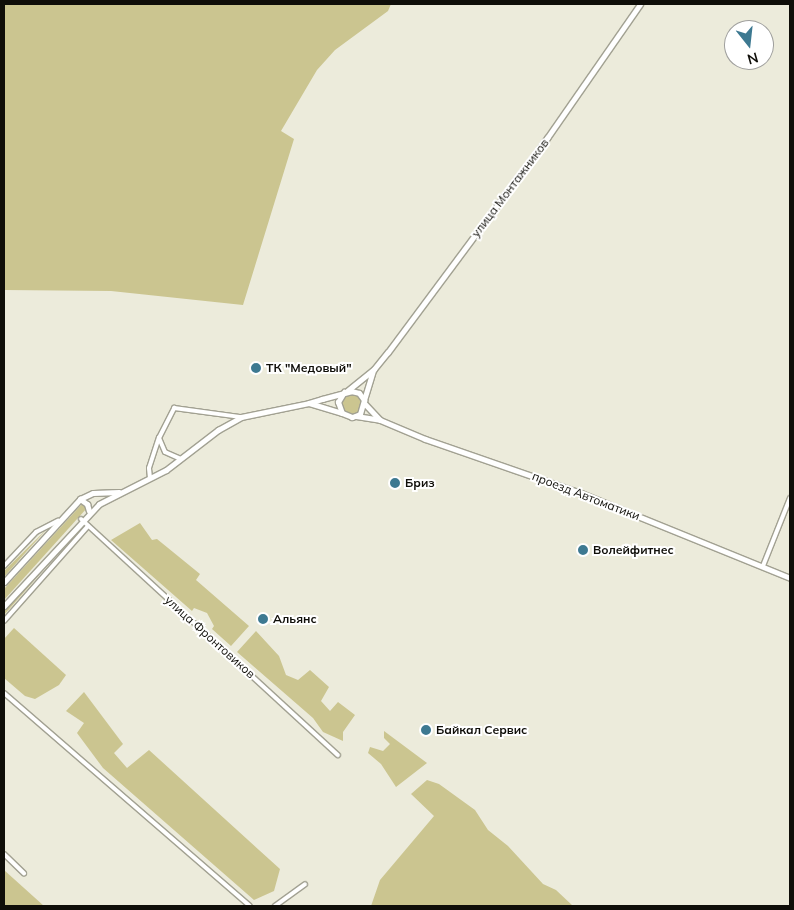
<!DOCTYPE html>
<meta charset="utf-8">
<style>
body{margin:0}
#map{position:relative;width:794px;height:910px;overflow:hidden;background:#ecebdb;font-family:Mulish,sans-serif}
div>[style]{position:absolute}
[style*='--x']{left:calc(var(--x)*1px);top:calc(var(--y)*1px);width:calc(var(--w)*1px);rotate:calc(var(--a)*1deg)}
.green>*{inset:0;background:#cbc590}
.round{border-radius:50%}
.roads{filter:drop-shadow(1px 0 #a2a192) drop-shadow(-1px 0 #a2a192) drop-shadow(0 1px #a2a192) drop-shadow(0 -1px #a2a192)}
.street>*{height:4px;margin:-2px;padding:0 2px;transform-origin:2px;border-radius:2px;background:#fff}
.secondary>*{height:5px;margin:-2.5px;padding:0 2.5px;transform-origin:2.5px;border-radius:2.5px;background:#fff}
.dots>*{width:14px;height:14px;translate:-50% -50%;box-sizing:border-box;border:2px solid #fff;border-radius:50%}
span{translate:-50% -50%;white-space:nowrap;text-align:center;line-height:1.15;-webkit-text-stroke:4px #fff;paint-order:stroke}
.street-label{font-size:12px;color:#0f0e09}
.poi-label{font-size:12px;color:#0f0e09;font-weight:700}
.left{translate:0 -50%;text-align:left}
.frame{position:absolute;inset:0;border:5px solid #0f0e09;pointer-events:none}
.north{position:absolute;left:724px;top:20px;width:50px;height:50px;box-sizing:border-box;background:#fff;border:1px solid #9f9f9d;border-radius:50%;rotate:164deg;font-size:14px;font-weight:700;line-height:20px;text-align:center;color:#0f0e09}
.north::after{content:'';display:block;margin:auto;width:18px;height:22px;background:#3d7991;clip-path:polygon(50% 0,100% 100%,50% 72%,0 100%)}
</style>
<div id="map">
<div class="green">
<i style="clip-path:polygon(4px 4px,391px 4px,388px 11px,335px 50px,317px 70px,281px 131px,294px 139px,243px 305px,111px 291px,4px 290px)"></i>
<i class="round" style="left:342px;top:394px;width:20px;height:20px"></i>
<i style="clip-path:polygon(83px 503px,87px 508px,4px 600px,4px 589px)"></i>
<i style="clip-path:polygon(140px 523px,152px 540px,157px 539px,200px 574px,196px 580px,249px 626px,231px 646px,212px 629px,214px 626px,207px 613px,194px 608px,192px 611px,111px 540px)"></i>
<i style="clip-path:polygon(48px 528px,27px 551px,4px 577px,4px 571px)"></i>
<i style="clip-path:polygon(61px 546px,61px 550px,4px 615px,4px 610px)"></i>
<i style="clip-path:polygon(14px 628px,66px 675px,59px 685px,35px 699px,25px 696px,4px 678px,4px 639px)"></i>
<i style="clip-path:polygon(256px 631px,279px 656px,286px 675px,298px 680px,310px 670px,329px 687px,321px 701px,330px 711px,338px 702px,355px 715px,343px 732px,343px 741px,323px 732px,313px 718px,237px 652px)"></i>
<i style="clip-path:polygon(84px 692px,123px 744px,114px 753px,127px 768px,149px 750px,280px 869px,274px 891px,254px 900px,103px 768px,77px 733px,84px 723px,66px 711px)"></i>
<i style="clip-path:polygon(384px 731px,427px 763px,396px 787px,381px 764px,368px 753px,370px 747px,383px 751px,390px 744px,384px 738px)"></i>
<i style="clip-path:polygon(427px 780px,439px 784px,475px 810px,488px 830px,508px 846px,543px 884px,556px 890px,573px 906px,371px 906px,380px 880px,434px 816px,411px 794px)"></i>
<i style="clip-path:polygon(4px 870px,44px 906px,4px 906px)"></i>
</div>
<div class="roads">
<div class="street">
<i style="--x:159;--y:438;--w:15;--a:67"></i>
<i style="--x:165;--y:452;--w:17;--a:24"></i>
<i style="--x:150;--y:478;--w:10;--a:-96"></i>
<i style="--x:149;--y:468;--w:32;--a:-72"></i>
<i style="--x:159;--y:438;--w:34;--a:-63"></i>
<i style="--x:174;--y:408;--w:68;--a:7.7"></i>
<i style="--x:81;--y:519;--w:349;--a:42.6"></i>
<i style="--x:4;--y:566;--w:47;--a:-46.7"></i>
<i style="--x:36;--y:532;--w:25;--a:-27"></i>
<i style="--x:763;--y:566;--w:73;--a:-68.3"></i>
<i style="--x:4;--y:621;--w:127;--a:-48.5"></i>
<i style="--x:4;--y:693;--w:325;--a:40.9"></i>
<i style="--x:4;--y:854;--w:28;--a:44"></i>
<i style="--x:275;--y:906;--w:37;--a:-36"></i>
</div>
<div class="secondary">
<i style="--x:347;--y:391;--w:35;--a:-39"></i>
<i style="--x:374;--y:369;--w:22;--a:-51"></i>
<i style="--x:388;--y:352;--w:267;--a:-53.4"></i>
<i style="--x:547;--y:138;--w:163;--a:-55.2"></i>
<i style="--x:364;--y:400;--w:31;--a:-73"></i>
<i style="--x:309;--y:403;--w:34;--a:17"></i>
<i style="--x:364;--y:403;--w:23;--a:47"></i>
<i style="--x:356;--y:416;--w:24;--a:9"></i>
<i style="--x:380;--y:420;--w:49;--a:22.9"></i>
<i style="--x:425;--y:439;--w:165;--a:19.1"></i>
<i style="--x:581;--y:493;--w:226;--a:22.1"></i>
<i style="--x:80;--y:499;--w:9;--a:36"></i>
<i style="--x:87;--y:504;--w:7;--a:74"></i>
<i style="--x:4;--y:582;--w:113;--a:-47.5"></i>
<i style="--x:80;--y:499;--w:14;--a:-25"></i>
<i style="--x:93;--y:493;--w:26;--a:-2"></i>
<i style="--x:4;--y:606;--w:139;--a:-47"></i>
<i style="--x:99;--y:504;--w:75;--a:-26.9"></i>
<i style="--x:166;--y:470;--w:66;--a:-37.6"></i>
<i style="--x:218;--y:430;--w:26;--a:-29"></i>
<i style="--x:241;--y:417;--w:69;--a:-11.6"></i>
<i style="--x:309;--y:403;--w:14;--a:-17"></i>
<i style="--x:322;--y:399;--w:30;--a:-15"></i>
<i style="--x:351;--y:391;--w:8;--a:14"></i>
<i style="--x:359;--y:393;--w:9;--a:54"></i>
<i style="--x:364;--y:400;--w:15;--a:106"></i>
<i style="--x:360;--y:414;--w:9;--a:159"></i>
<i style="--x:352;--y:417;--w:11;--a:-158"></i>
<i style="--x:342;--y:413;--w:12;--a:-110"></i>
<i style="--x:338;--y:402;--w:12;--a:-59"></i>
</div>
</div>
<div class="dots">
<i style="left:256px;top:368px;background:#3d7991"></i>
<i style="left:395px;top:483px;background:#3d7991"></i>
<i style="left:583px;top:550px;background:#3d7991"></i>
<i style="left:263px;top:619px;background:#3d7991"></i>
<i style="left:426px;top:730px;background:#3d7991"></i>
</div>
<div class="street-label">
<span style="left:510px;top:188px;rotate:-53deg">улица Монтажников</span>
<span style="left:586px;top:496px;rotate:21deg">проезд Автоматики</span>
<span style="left:210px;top:637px;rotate:42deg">улица Фронтовиков</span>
</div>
<div class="poi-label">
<span class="left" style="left:266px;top:368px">ТК "Медовый"</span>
<span class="left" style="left:405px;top:483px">Бриз</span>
<span class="left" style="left:593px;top:550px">Волейфитнес</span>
<span class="left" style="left:273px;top:619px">Альянс</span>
<span class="left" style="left:436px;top:730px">Байкал Сервис</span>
</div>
<div class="frame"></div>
<div class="north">N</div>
</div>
